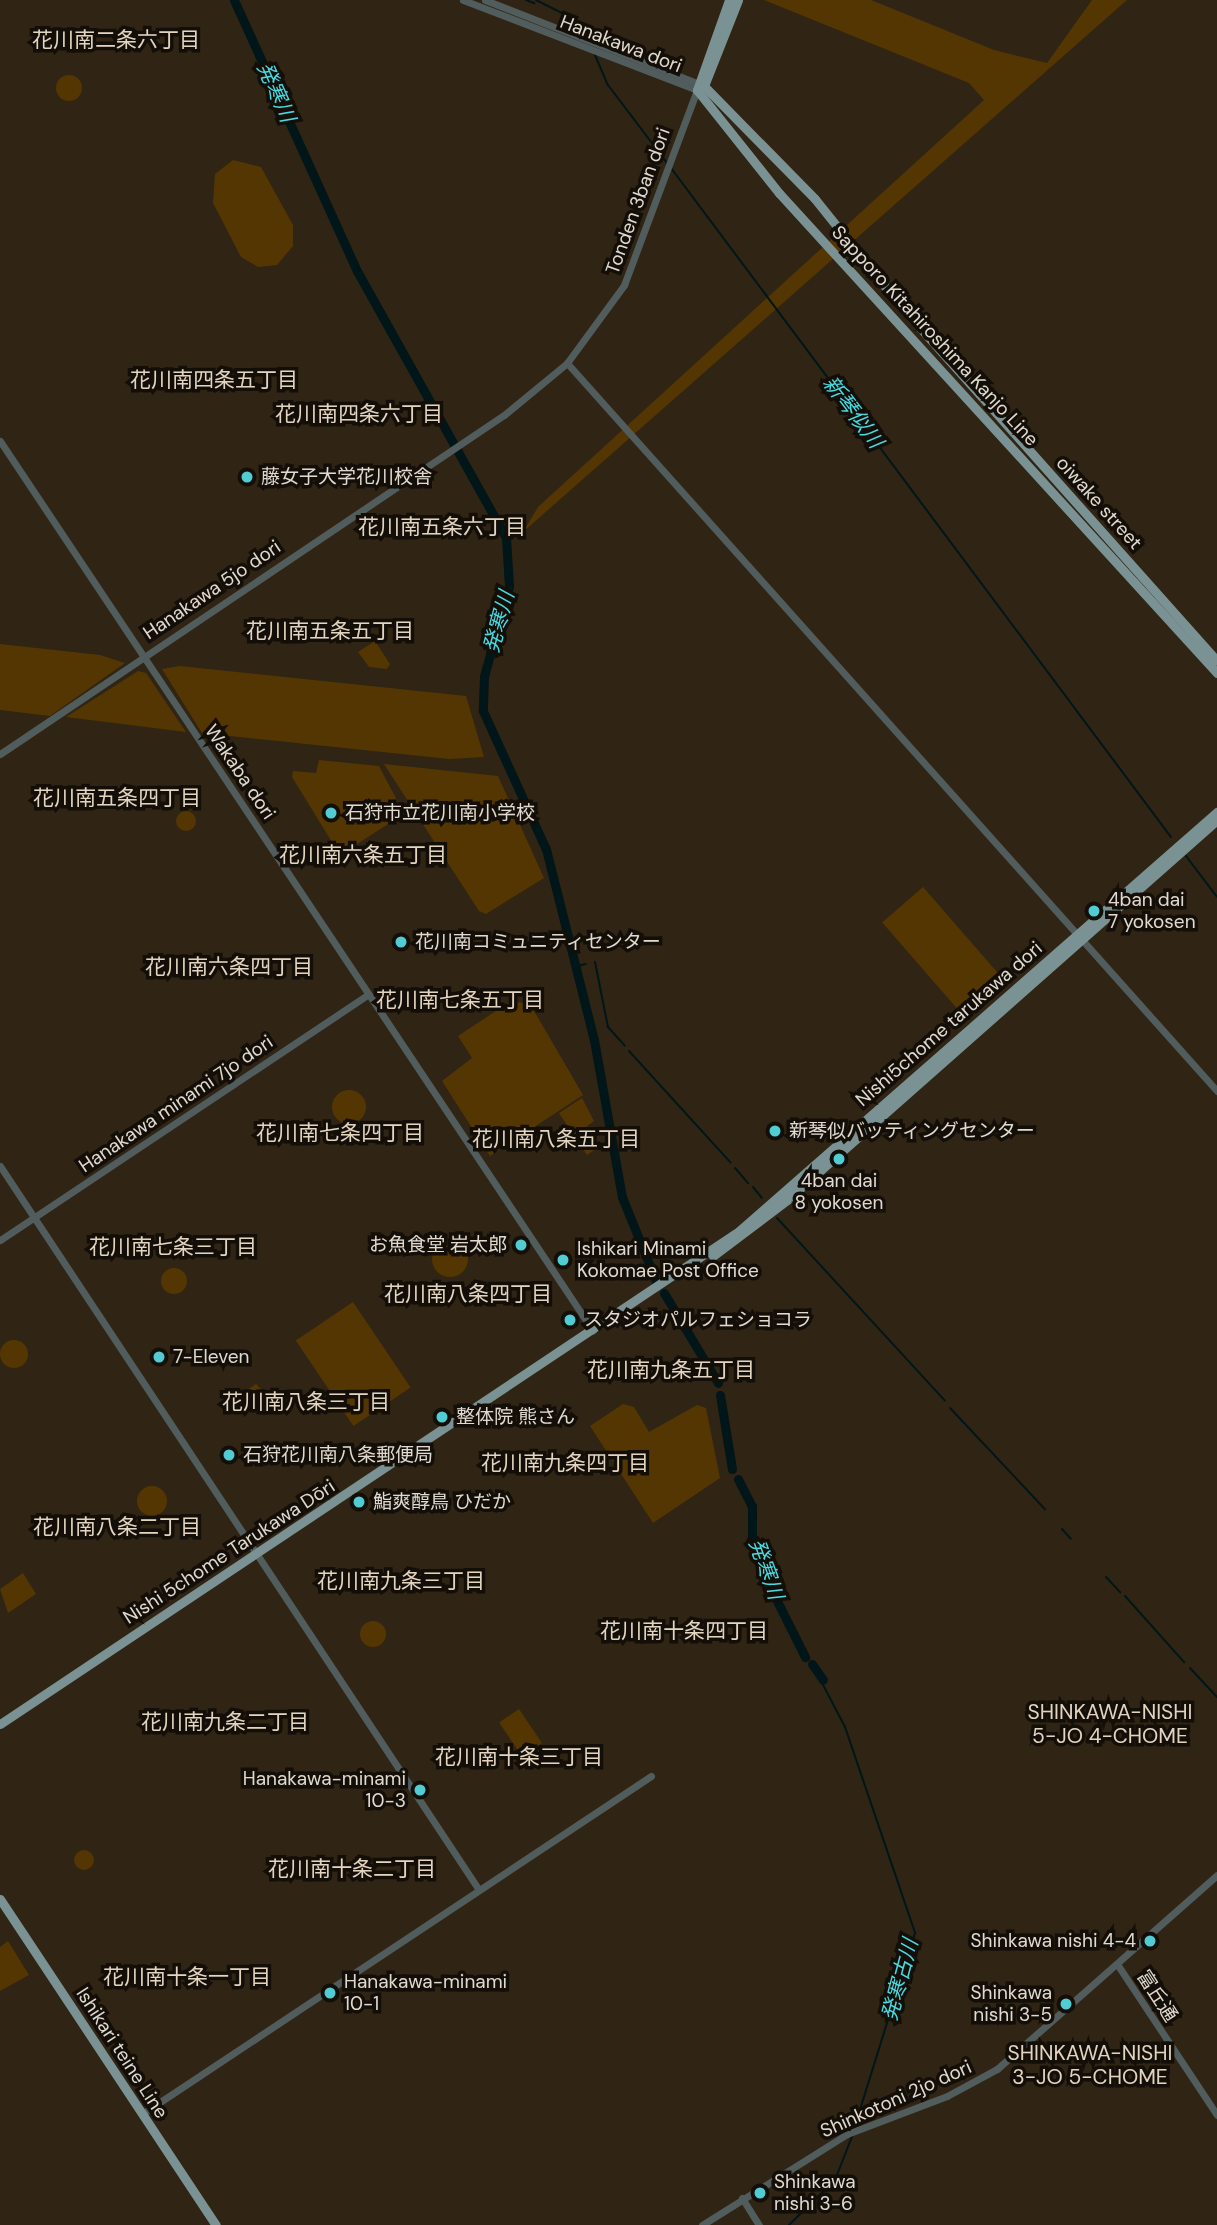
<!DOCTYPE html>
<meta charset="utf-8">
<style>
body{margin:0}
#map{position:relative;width:1217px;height:2225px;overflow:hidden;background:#302414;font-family:"DM Sans","Noto Sans JP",sans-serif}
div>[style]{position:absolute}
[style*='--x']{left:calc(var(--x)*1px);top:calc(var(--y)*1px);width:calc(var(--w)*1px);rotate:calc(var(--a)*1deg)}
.green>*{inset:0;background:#543603;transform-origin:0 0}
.round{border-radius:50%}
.stream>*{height:2px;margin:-1px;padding:0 1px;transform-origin:1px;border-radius:1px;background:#001618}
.river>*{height:9px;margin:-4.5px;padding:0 4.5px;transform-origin:4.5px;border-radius:4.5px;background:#001618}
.minor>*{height:7px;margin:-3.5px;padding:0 3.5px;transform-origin:3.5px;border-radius:3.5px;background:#515c5d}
.major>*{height:9px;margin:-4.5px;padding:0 4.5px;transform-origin:4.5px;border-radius:4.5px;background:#7a9293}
.dots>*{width:19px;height:19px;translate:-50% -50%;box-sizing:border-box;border:4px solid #130e08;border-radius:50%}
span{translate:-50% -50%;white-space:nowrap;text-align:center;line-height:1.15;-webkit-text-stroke:7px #130e08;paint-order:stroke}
.street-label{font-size:19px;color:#e0d9cf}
.poi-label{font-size:19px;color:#e0d9cf}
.left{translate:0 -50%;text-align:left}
.right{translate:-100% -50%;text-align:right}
.neighbourhood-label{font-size:21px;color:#e3d4c0}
.water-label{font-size:21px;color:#48d9e1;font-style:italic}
</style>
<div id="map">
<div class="green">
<i style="clip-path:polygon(764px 0,871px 0,994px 50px,1047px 63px,1092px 0,1127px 0,523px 532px,538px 507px,984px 100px,969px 83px)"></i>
<i class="round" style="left:56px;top:75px;width:26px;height:26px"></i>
<i style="clip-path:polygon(233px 160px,261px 167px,293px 225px,293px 246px,277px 265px,258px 267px,241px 257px,213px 203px,215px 174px)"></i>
<i style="clip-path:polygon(375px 641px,390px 664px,387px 669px,369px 667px,358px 652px)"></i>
<i style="clip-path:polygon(0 644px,100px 655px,125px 663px,50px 716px,0 710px)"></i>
<i style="clip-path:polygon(180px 666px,466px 696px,484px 757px,449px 759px,202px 733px,162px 669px)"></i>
<i style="clip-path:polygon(138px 671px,146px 673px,186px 732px,66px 717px)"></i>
<i style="clip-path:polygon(319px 760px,379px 766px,399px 804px,396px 819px,340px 855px,292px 777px,293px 771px,316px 773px)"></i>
<i style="clip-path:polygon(384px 764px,498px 776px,544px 878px,486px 914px,479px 911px)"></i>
<i class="round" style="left:176px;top:811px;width:20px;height:20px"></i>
<i style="left:923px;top:887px;width:126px;height:54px;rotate:49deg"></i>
<i style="clip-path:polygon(511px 1001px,530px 1004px,583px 1095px,490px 1156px,442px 1081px,472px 1058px,458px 1036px)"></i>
<i class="round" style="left:332px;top:1090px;width:34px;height:34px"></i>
<i style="clip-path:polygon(582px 1098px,594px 1121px,585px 1128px,597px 1148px,587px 1155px,559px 1113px)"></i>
<i class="round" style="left:432px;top:1241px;width:36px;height:36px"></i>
<i class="round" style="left:161px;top:1268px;width:26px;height:26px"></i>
<i style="left:353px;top:1302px;width:103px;height:69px;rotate:56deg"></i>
<i class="round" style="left:0;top:1340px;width:28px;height:28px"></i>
<i style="clip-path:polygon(256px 1384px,272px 1400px,258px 1410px,244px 1392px)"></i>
<i style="clip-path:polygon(623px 1404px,634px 1407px,649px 1432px,697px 1405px,706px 1408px,720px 1478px,653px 1523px,590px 1426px)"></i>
<i class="round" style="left:137px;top:1486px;width:30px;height:30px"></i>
<i style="clip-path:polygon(23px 1573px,36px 1594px,8px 1613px,0 1589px)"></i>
<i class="round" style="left:360px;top:1621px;width:26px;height:26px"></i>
<i style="left:519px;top:1709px;width:41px;height:24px;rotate:56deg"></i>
<i class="round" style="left:74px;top:1850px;width:20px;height:20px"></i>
<i style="clip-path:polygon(8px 1941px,29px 1975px,0 1991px,0 1947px)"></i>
</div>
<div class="stream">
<i style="--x:526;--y:0;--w:9;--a:21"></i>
<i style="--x:536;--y:0;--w:51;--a:26.6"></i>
<i style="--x:582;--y:23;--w:19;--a:62"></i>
<i style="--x:595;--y:55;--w:33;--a:67"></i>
<i style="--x:608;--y:85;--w:98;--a:52.9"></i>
<i style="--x:671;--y:168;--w:835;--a:53.23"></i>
<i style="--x:1186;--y:856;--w:51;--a:52.9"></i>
<i style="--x:595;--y:962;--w:66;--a:78.7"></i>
<i style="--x:608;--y:1027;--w:25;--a:48"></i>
<i style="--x:577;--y:966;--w:9;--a:-13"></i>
<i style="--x:629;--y:1051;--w:151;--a:47.7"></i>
<i style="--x:735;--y:1168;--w:20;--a:49"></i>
<i style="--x:753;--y:1187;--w:14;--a:51"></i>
<i style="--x:777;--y:1218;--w:248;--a:47.4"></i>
<i style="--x:950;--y:1408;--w:139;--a:46.8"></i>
<i style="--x:1062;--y:1529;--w:13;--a:48"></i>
<i style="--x:1106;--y:1577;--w:21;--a:47"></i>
<i style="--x:1125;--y:1596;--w:89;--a:48.2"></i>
<i style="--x:1190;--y:1668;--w:40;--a:47"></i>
<i style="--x:821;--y:1681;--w:52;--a:62.4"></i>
<i style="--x:845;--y:1727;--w:218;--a:71.2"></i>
<i style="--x:915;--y:1933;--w:205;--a:107.3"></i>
<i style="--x:789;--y:2225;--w:64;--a:-44.4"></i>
<i style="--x:835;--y:2180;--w:49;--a:-68.6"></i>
</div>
<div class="river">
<i style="--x:234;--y:0;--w:298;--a:65.6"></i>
<i style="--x:357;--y:271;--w:306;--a:60.8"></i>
<i style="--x:506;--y:538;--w:48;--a:86.4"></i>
<i style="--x:509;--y:586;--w:93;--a:105.5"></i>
<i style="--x:484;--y:676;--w:35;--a:92"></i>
<i style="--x:483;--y:711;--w:152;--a:65.5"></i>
<i style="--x:546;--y:849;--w:197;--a:75.9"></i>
<i style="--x:594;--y:1040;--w:159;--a:79.9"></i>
<i style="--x:622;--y:1197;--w:91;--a:68"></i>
<i style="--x:664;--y:1293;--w:105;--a:59"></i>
<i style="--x:720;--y:1395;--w:75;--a:80.8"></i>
<i style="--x:738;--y:1479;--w:30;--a:63"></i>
<i style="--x:752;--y:1506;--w:31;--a:90"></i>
<i style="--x:752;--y:1537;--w:40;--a:72"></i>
<i style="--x:764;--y:1575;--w:92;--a:63.4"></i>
<i style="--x:812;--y:1664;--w:19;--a:55"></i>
</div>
<div class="minor">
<i style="--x:463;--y:0;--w:251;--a:21"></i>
<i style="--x:485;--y:0;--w:235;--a:21.4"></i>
<i style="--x:567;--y:363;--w:976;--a:48.24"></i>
<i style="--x:0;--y:441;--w:1069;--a:56.32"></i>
<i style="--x:0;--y:754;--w:607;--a:-33.93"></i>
<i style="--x:504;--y:415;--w:82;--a:-39.5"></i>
<i style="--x:567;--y:363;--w:97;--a:-53.8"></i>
<i style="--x:624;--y:285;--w:208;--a:-69.5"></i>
<i style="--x:0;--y:1166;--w:868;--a:56.51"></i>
<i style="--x:0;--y:1240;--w:443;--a:-33.7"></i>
<i style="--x:1117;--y:1964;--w:181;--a:56.5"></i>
<i style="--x:142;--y:2114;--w:611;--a:-33.59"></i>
<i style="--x:742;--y:2198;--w:32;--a:58"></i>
<i style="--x:702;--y:2225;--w:171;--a:-32.1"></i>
<i style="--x:847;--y:2134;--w:107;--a:-20.8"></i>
<i style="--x:947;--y:2096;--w:57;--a:-28.4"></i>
<i style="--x:997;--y:2069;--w:293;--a:-41.4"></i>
</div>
<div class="major">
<i style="--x:729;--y:0;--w:96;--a:109.6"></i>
<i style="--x:697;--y:90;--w:132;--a:51.5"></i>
<i style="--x:779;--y:193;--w:650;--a:47.62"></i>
<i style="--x:738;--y:0;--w:92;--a:111.6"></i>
<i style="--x:704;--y:86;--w:158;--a:45.5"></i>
<i style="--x:815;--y:199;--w:134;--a:51.3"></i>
<i style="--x:899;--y:304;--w:478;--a:48.3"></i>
<i style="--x:713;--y:1256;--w:93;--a:-37.1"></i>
<i style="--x:787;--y:1200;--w:574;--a:-41.47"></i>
<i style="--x:0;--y:1724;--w:888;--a:-33.71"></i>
<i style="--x:739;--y:1231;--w:636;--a:-41.24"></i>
<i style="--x:0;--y:1899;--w:391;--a:56.5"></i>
</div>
<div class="dots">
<i style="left:247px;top:477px;background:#51ccd3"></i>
<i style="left:331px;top:813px;background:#51ccd3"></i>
<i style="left:1094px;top:911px;background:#51ccd3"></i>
<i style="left:401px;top:942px;background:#51ccd3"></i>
<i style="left:775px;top:1131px;background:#51ccd3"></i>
<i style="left:839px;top:1159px;background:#51ccd3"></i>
<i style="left:521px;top:1245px;background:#51ccd3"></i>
<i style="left:563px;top:1260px;background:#51ccd3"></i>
<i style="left:570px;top:1320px;background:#51ccd3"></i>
<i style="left:159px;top:1357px;background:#51ccd3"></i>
<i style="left:442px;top:1417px;background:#51ccd3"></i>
<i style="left:229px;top:1455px;background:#51ccd3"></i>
<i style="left:359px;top:1502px;background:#51ccd3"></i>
<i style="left:420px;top:1790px;background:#51ccd3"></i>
<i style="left:1150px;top:1941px;background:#51ccd3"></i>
<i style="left:330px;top:1993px;background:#51ccd3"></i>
<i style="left:1066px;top:2004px;background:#51ccd3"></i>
<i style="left:760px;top:2193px;background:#51ccd3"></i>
</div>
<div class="street-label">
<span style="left:621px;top:44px;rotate:21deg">Hanakawa dori</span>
<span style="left:638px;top:201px;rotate:-70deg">Tonden 3ban dori</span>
<span style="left:935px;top:336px;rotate:47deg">Sapporo Kitahiroshima Kanjo Line</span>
<span style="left:1099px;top:503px;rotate:48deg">oiwake street</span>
<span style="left:212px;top:590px;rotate:-34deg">Hanakawa 5jo dori</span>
<span style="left:240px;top:772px;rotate:56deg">Wakaba dori</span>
<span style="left:949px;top:1024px;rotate:-41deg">Nishi5chome tarukawa dori</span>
<span style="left:176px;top:1104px;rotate:-34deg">Hanakawa minami 7jo dori</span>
<span style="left:229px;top:1552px;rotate:-33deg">Nishi 5chome Tarukawa Dōri</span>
<span style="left:1157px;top:1996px;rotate:57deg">富丘通</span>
<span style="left:122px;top:2053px;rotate:57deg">Ishikari teine Line</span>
<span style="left:896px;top:2099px;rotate:-24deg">Shinkotoni 2jo dori</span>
</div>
<div class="poi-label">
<span class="left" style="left:261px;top:477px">藤女子大学花川校舎</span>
<span class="left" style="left:345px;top:813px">石狩市立花川南小学校</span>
<span class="left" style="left:1108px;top:911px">4ban dai<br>7 yokosen</span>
<span class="left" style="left:415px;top:942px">花川南コミュニティセンター</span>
<span class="left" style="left:789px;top:1131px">新琴似バッティングセンター</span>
<span style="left:839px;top:1192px">4ban dai<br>8 yokosen</span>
<span class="right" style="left:507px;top:1245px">お魚食堂 岩太郎</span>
<span class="left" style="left:577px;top:1260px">Ishikari Minami<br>Kokomae Post Office</span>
<span class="left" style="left:584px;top:1320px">スタジオパルフェショコラ</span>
<span class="left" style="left:173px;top:1357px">7-Eleven</span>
<span class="left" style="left:456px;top:1417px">整体院 熊さん</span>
<span class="left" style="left:243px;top:1455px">石狩花川南八条郵便局</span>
<span class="left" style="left:373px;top:1502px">鮨爽醇鳥 ひだか</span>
<span class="right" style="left:406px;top:1790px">Hanakawa-minami<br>10-3</span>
<span class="right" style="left:1136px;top:1941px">Shinkawa nishi 4-4</span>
<span class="left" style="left:344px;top:1993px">Hanakawa-minami<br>10-1</span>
<span class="right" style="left:1052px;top:2004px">Shinkawa<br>nishi 3-5</span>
<span class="left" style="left:774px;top:2193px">Shinkawa<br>nishi 3-6</span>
</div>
<div class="neighbourhood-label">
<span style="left:116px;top:40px">花川南二条六丁目</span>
<span style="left:214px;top:380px">花川南四条五丁目</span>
<span style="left:359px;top:414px">花川南四条六丁目</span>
<span style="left:442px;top:527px">花川南五条六丁目</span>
<span style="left:330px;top:631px">花川南五条五丁目</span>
<span style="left:117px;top:798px">花川南五条四丁目</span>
<span style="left:363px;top:855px">花川南六条五丁目</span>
<span style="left:229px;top:967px">花川南六条四丁目</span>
<span style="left:460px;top:1000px">花川南七条五丁目</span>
<span style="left:340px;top:1133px">花川南七条四丁目</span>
<span style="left:556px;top:1139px">花川南八条五丁目</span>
<span style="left:173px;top:1247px">花川南七条三丁目</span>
<span style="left:468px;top:1294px">花川南八条四丁目</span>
<span style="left:671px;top:1370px">花川南九条五丁目</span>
<span style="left:306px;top:1402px">花川南八条三丁目</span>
<span style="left:565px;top:1463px">花川南九条四丁目</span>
<span style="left:117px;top:1527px">花川南八条二丁目</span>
<span style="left:401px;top:1581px">花川南九条三丁目</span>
<span style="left:684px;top:1631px">花川南十条四丁目</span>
<span style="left:1110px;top:1724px">SHINKAWA-NISHI<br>5-JO 4-CHOME</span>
<span style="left:225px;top:1722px">花川南九条二丁目</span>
<span style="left:519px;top:1757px">花川南十条三丁目</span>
<span style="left:352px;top:1869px">花川南十条二丁目</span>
<span style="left:187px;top:1977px">花川南十条一丁目</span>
<span style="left:1090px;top:2065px">SHINKAWA-NISHI<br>3-JO 5-CHOME</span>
</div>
<div class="water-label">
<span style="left:276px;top:92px;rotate:66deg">発寒川</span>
<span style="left:853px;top:412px;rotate:53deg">新琴似川</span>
<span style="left:499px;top:622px;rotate:-75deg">発寒川</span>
<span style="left:766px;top:1569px;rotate:70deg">発寒川</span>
<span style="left:900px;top:1980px;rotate:-75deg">発寒古川</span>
</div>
</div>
